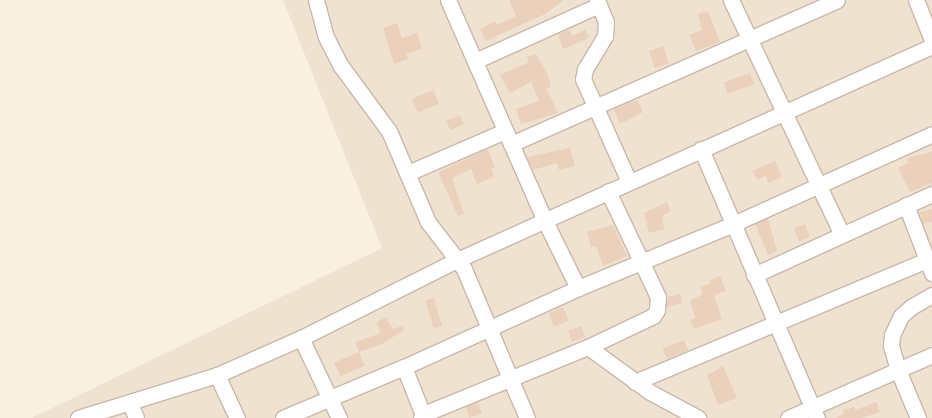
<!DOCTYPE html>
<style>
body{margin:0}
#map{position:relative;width:932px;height:418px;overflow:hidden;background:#f9f0e1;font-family:Barlow,sans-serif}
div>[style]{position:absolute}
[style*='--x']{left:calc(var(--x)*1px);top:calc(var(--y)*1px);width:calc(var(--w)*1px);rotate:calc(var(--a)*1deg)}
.residential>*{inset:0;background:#f0e2d1}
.building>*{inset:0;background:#ebd0bc;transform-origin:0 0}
.roads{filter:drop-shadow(1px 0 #c8b8aa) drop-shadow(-1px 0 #c8b8aa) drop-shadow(0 1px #c8b8aa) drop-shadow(0 -1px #c8b8aa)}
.minor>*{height:15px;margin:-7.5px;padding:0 7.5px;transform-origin:7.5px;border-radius:7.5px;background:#fff}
span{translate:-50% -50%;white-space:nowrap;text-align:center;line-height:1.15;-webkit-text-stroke:4.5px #fdf4e7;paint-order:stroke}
</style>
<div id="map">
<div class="residential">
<i style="clip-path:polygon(283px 0,932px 0,932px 418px,32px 418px,382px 248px)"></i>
</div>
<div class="building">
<i style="clip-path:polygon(509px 0,564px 0,545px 14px,486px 41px,480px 29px,495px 21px,497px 25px,516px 16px)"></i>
<i style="clip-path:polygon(708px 11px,720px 42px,696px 51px,689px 35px,702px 30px,698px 14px)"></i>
<i style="clip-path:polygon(397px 23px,402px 38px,417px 33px,422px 49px,406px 54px,408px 59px,394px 64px,383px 28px)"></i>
<i style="clip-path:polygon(570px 30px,572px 36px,585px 30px,589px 38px,563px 49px,558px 34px)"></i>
<i style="left:663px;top:46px;width:18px;height:15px;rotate:71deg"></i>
<i style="clip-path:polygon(536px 54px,548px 75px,551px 87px,546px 88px,558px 113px,521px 124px,516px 109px,539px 101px,531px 82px,510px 93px,500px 75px,529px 62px,527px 57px)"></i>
<i style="left:750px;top:73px;width:12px;height:28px;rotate:70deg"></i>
<i style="left:433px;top:90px;width:15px;height:23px;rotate:67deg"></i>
<i style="clip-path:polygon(638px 100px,643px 112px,620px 124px,614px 109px)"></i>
<i style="left:460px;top:115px;width:10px;height:15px;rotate:66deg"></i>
<i style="clip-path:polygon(570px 148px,575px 166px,559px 170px,557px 163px,533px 170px,527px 157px)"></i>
<i style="clip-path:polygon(488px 149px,495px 168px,491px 169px,494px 177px,477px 184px,471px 169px,452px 178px,464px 214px,458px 216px,438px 172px)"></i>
<i style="clip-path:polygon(932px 152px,932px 183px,910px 192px,898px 168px,908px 163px,907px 158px)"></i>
<i style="clip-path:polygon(775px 161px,782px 177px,768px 183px,766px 176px,757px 180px,752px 171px)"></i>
<i style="clip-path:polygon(667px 202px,671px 211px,662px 216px,664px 229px,649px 233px,644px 213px)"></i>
<i style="clip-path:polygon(932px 209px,932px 222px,923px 224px,920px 212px)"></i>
<i style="clip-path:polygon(768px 218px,777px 251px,768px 255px,755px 224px)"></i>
<i style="left:805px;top:224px;width:14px;height:12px;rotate:69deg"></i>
<i style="clip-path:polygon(613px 225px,627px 256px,603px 266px,596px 246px,591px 247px,587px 232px)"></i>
<i style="clip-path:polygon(720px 276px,726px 291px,714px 295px,722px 319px,694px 329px,690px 320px,695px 318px,690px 301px,703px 294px,700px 288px,711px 283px,710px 280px)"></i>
<i style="clip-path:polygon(680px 294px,682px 303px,667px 307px,667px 297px)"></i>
<i style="left:434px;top:298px;width:29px;height:9px;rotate:74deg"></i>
<i style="left:563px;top:307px;width:15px;height:16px;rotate:67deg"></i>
<i style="clip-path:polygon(386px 317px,393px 329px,402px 326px,404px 330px,382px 344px,359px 352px,355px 342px,381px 333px,376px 323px)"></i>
<i style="left:581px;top:326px;width:12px;height:14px;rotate:70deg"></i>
<i style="left:684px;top:340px;width:11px;height:23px;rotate:68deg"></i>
<i style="left:359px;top:352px;width:15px;height:27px;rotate:67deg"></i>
<i style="clip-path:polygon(723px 366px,737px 398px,718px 405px,707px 375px)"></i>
<i style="clip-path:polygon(478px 402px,482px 414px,469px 418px,466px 407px)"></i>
<i style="clip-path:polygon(877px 402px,880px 412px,862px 418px,836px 418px,844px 414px,843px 410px,854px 407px,855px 410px)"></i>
</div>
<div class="roads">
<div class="minor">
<i style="--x:316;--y:0;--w:38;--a:75"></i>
<i style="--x:326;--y:37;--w:33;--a:63"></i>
<i style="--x:341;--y:66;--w:81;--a:53.6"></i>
<i style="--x:389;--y:131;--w:99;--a:66.8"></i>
<i style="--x:428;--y:222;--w:59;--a:52.5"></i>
<i style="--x:464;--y:269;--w:162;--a:67.1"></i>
<i style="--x:448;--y:0;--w:241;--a:66.3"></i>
<i style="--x:545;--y:221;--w:75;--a:63.8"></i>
<i style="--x:597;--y:0;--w:24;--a:68"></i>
<i style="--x:606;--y:22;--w:14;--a:94"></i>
<i style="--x:605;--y:36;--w:39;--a:121"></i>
<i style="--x:585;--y:69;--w:10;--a:101"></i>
<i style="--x:583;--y:79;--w:113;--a:65.9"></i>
<i style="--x:731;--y:0;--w:258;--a:64.7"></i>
<i style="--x:916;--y:0;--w:43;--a:68.2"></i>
<i style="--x:475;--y:61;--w:136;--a:-24.3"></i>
<i style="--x:511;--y:144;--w:356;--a:-23.8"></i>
<i style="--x:701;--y:149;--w:293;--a:66.7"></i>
<i style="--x:408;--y:173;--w:106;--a:-23.4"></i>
<i style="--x:906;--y:205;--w:73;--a:69.1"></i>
<i style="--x:754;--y:275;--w:196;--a:-24.5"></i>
<i style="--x:301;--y:338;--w:89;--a:64.6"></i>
<i style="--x:588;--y:347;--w:77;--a:36"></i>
<i style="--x:650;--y:392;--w:55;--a:28.4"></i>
<i style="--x:404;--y:367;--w:52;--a:68.4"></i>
<i style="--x:217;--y:375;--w:47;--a:65.1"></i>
<i style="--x:635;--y:382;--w:316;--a:-22.7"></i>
<i style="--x:130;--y:403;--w:16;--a:68"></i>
<i style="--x:78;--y:418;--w:145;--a:-17.2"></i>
<i style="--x:217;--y:375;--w:92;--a:-23.8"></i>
<i style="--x:301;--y:338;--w:174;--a:-26.6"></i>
<i style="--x:457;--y:260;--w:521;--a:-24.25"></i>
<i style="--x:283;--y:418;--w:131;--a:-22.9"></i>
<i style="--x:404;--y:367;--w:191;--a:-24.4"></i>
<i style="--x:578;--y:288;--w:168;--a:-22.4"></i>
<i style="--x:733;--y:224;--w:218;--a:-24.3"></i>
<i style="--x:421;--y:418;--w:7;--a:-45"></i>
<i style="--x:426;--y:413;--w:175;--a:-22.2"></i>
<i style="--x:588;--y:347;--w:72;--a:-25.5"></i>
<i style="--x:653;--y:316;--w:7;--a:-56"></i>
<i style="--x:657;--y:310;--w:13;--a:-86"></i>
<i style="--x:658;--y:297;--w:117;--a:-115.3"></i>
<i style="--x:788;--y:418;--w:157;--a:-23.6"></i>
<i style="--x:918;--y:418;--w:52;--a:-112.6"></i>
<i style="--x:898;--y:370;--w:26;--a:-106"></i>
<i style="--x:891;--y:345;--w:10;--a:-84"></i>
<i style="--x:892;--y:335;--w:21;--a:-65"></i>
<i style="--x:901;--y:316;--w:13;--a:-42"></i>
<i style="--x:911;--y:307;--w:24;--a:-30"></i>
</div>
</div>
</div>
